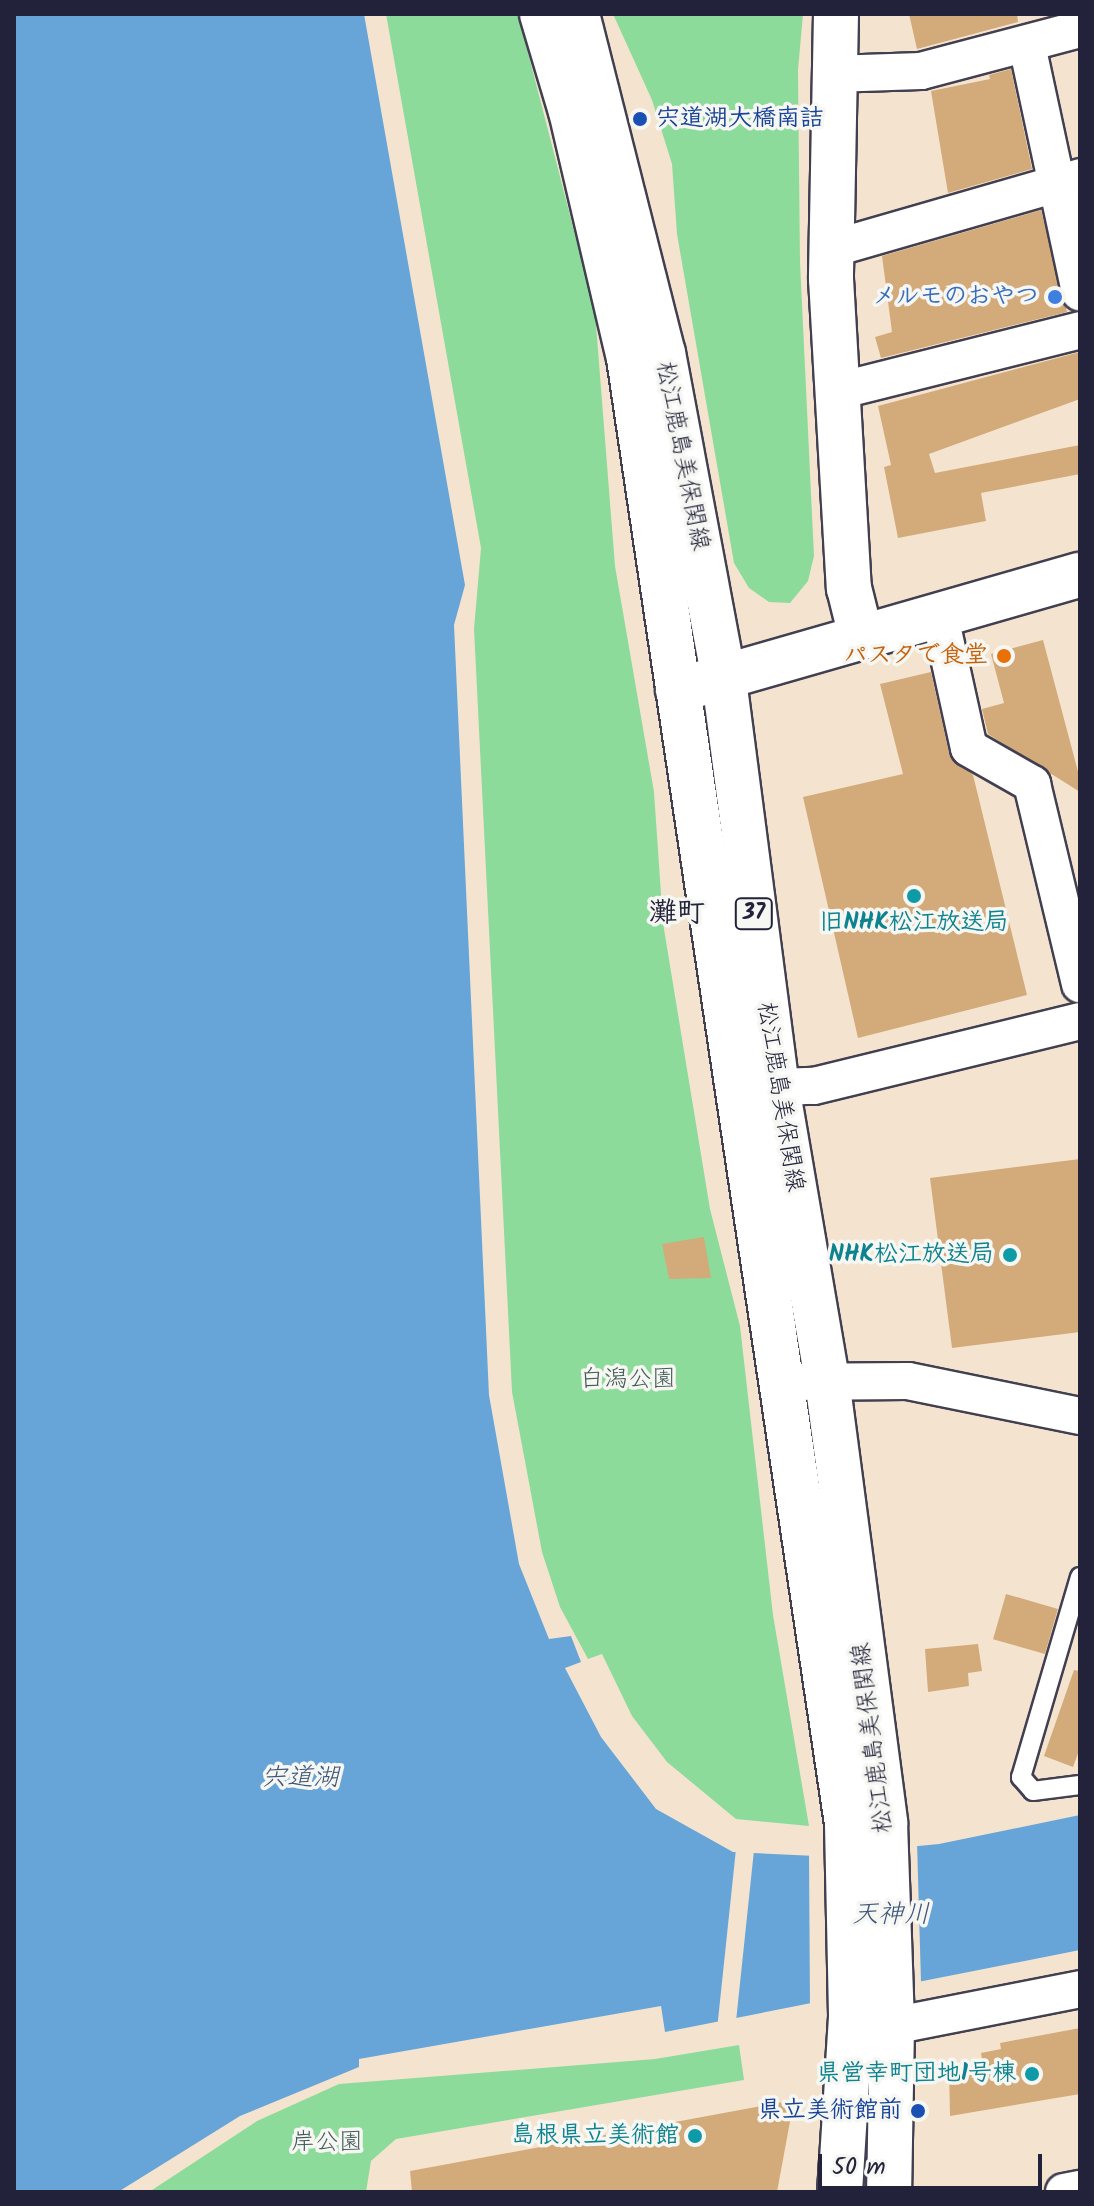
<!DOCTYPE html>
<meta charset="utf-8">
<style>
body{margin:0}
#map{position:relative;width:1094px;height:2206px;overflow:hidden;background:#f4e4cf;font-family:Kalam,"Klee One",sans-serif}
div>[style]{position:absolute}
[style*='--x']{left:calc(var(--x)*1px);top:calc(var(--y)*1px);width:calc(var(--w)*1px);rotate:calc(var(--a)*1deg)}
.green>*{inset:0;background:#8ddb9a}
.water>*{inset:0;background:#67a5d9}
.pier>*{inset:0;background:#f4e4cf;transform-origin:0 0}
.building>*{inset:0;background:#d3ab7b;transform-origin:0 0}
.roads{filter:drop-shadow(2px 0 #423f51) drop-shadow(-2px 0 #423f51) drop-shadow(0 2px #423f51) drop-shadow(0 -2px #423f51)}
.service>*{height:18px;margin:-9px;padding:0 9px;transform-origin:9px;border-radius:9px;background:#fff}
.minor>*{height:36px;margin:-18px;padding:0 18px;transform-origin:18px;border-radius:18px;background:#fff}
.tertiary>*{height:44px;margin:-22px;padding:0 22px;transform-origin:22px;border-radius:22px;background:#fff}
.secondary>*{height:44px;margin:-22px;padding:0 22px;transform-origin:22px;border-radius:22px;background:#fff}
.primary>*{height:44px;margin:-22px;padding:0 22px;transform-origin:22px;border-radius:22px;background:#fff}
.dots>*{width:22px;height:22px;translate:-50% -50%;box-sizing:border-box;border:4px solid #f6f6f2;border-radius:50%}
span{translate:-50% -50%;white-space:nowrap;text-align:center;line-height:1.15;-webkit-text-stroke:7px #f6f6f2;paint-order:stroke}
.shield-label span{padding:2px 6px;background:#f6f6f2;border:2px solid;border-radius:6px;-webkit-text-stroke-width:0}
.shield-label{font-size:22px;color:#22223b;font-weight:700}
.transit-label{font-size:24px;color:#164399;font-weight:700}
.left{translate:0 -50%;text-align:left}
.right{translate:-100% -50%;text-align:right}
.shop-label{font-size:24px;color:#366cbe;font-weight:700}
.street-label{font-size:24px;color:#22223b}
.food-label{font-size:24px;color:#c56008;font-weight:700}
.culture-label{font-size:24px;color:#0d838f;font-weight:700}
.park-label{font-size:24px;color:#425a58}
.water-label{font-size:26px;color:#3e567a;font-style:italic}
.quarter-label{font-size:28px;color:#22223b;font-weight:700}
.frame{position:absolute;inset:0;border:16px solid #22223b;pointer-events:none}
.scale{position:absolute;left:818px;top:2154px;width:224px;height:36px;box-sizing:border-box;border:4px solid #22223b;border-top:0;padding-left:10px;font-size:24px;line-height:28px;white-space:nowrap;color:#22223b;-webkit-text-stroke:6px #f6f6f2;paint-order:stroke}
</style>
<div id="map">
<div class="green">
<i style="clip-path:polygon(386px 14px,518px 14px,595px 312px,615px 566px,654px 792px,663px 923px,710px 1209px,740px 1326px,773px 1615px,809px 1826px,736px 1819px,667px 1762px,632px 1716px,602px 1654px,588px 1659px,560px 1607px,542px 1552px,512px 1392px,474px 629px,481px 548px)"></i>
<i style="clip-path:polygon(613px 14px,803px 14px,798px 70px,800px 262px,814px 556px,808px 581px,790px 603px,769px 602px,749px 588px,734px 563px,677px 234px,672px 164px,652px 100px)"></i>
<i style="clip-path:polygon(739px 2045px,744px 2080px,396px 2139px,371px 2161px,366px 2192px,149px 2192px,257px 2121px,339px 2084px,655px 2059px)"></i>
</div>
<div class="water">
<i style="clip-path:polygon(14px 14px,364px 14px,465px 585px,454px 625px,489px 1395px,519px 1564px,549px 1639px,571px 1636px,581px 1662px,565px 1668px,601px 1737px,656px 1809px,733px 1852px,816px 1856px,939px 1844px,1080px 1815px,1080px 1950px,665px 2032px,661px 2006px,359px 2059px,359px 2067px,240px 2116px,118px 2192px,14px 2192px)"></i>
</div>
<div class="pier">
<i style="clip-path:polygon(917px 1842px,921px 1983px,810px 2008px,809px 1852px)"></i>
<i style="left:736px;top:1849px;width:18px;height:174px;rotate:6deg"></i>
</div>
<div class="building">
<i style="clip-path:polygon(909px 14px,1017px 14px,1018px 22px,917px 49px)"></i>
<i style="clip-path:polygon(1011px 69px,1032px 169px,948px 193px,931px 91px,990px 79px,989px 75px)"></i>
<i style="clip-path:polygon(1041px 210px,1067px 312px,881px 358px,875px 337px,892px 332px,882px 256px)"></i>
<i style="clip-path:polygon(1080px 352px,1080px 399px,929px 454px,935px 473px,1080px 445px,1080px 474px,981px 493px,986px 521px,898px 538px,884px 467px,891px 465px,878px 406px)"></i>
<i style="clip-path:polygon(1043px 640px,1080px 779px,1080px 792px,988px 734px,982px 709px,1004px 703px,991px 654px)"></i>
<i style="clip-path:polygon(931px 672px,949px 753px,973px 775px,1027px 995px,858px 1038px,803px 797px,903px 774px,880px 684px)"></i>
<i style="clip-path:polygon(1080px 1159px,1080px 1332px,952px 1348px,930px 1178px)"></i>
<i style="clip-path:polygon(704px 1237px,711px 1278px,669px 1279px,662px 1244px)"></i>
<i style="left:1006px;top:1594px;width:54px;height:47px;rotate:16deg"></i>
<i style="clip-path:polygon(978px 1644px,982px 1671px,968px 1673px,969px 1686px,928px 1692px,925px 1649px)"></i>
<i style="clip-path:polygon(1074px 1670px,1080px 1671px,1080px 1748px,1073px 1767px,1044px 1756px)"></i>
<i style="clip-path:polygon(1080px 2028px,1080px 2094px,950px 2116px,949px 2067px,982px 2060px,981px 2053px,1001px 2049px,1000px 2043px)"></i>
<i style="clip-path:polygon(794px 2100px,777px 2192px,412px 2192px,410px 2171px)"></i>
</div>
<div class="roads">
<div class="service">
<i style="--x:1080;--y:1577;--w:209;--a:106.4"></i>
<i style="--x:1021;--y:1777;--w:18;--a:49"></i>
<i style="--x:1033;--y:1791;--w:47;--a:-7.3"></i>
</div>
<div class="minor">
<i style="--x:1027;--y:45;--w:253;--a:77.9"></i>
<i style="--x:832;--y:74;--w:89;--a:-1.9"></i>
<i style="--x:921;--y:71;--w:164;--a:-14.8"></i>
<i style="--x:831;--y:249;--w:259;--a:-16.1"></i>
<i style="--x:838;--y:391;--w:250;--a:-14.1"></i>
<i style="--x:939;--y:612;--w:139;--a:77.6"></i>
<i style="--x:969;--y:748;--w:73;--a:29.7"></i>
<i style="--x:1032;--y:784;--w:206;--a:76.5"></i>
<i style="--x:777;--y:1087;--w:37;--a:-2"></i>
<i style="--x:814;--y:1086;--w:274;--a:-13.7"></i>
<i style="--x:782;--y:1382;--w:126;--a:-0.5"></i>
<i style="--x:908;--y:1381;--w:176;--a:11.5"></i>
<i style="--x:892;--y:2026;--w:192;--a:-11.1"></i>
<i style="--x:1064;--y:2192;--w:16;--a:-11"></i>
</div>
<div class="tertiary">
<i style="--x:836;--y:14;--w:265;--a:91.1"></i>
<i style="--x:831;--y:279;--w:310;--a:86.7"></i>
<i style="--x:849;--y:588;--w:49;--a:76"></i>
</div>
<div class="secondary">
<i style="--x:678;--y:690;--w:418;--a:-16"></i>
</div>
<div class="primary">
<i style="--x:542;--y:14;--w:101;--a:73.4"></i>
<i style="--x:571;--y:111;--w:254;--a:76.8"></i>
<i style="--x:629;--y:358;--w:1482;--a:81.54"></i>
<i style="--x:847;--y:1824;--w:193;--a:88.8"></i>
<i style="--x:851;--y:2017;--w:175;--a:93.6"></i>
<i style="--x:577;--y:14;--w:350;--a:75.8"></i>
<i style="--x:663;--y:353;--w:333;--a:79.4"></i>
<i style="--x:724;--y:680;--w:410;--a:82.6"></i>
<i style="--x:777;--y:1087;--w:297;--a:80.3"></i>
<i style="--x:827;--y:1380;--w:447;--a:82.5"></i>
<i style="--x:885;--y:1823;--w:203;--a:88"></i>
<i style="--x:892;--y:2026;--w:166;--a:91"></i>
</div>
</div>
<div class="dots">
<i style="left:640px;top:119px;background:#1a4fb4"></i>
<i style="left:1055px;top:297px;background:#3f7fe0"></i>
<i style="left:1004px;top:656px;background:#e8710a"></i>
<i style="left:914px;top:896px;background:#0f9aa8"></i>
<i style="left:1010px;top:1255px;background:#0f9aa8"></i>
<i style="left:1032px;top:2074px;background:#0f9aa8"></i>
<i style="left:918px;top:2111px;background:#1a4fb4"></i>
<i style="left:695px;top:2136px;background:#0f9aa8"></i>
</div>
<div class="shield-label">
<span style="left:754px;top:914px">37</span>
</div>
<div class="transit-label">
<span class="left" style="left:656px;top:119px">宍道湖大橋南詰</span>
<span class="right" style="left:902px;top:2111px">県立美術館前</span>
</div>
<div class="shop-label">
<span class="right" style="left:1039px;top:297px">メルモのおやつ</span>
</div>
<div class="street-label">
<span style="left:682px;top:456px;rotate:79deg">松江鹿島美保関線</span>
<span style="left:780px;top:1097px;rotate:81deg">松江鹿島美保関線</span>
<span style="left:873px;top:1738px;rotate:-97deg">松江鹿島美保関線</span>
</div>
<div class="food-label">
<span class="right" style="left:988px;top:656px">パスタで食堂</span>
</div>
<div class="culture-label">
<span style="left:914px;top:923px">旧NHK松江放送局</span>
<span class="right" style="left:994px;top:1255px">NHK松江放送局</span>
<span class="right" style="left:1016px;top:2074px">県営幸町団地1号棟</span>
<span class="right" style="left:679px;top:2136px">島根県立美術館</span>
</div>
<div class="park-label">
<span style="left:628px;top:1380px">白潟公園</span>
<span style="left:327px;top:2143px">岸公園</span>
</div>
<div class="water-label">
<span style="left:300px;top:1779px">宍道湖</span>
<span style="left:891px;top:1916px">天神川</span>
</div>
<div class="quarter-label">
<span style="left:677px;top:914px">灘町</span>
</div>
<div class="frame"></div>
<div class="scale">50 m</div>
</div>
